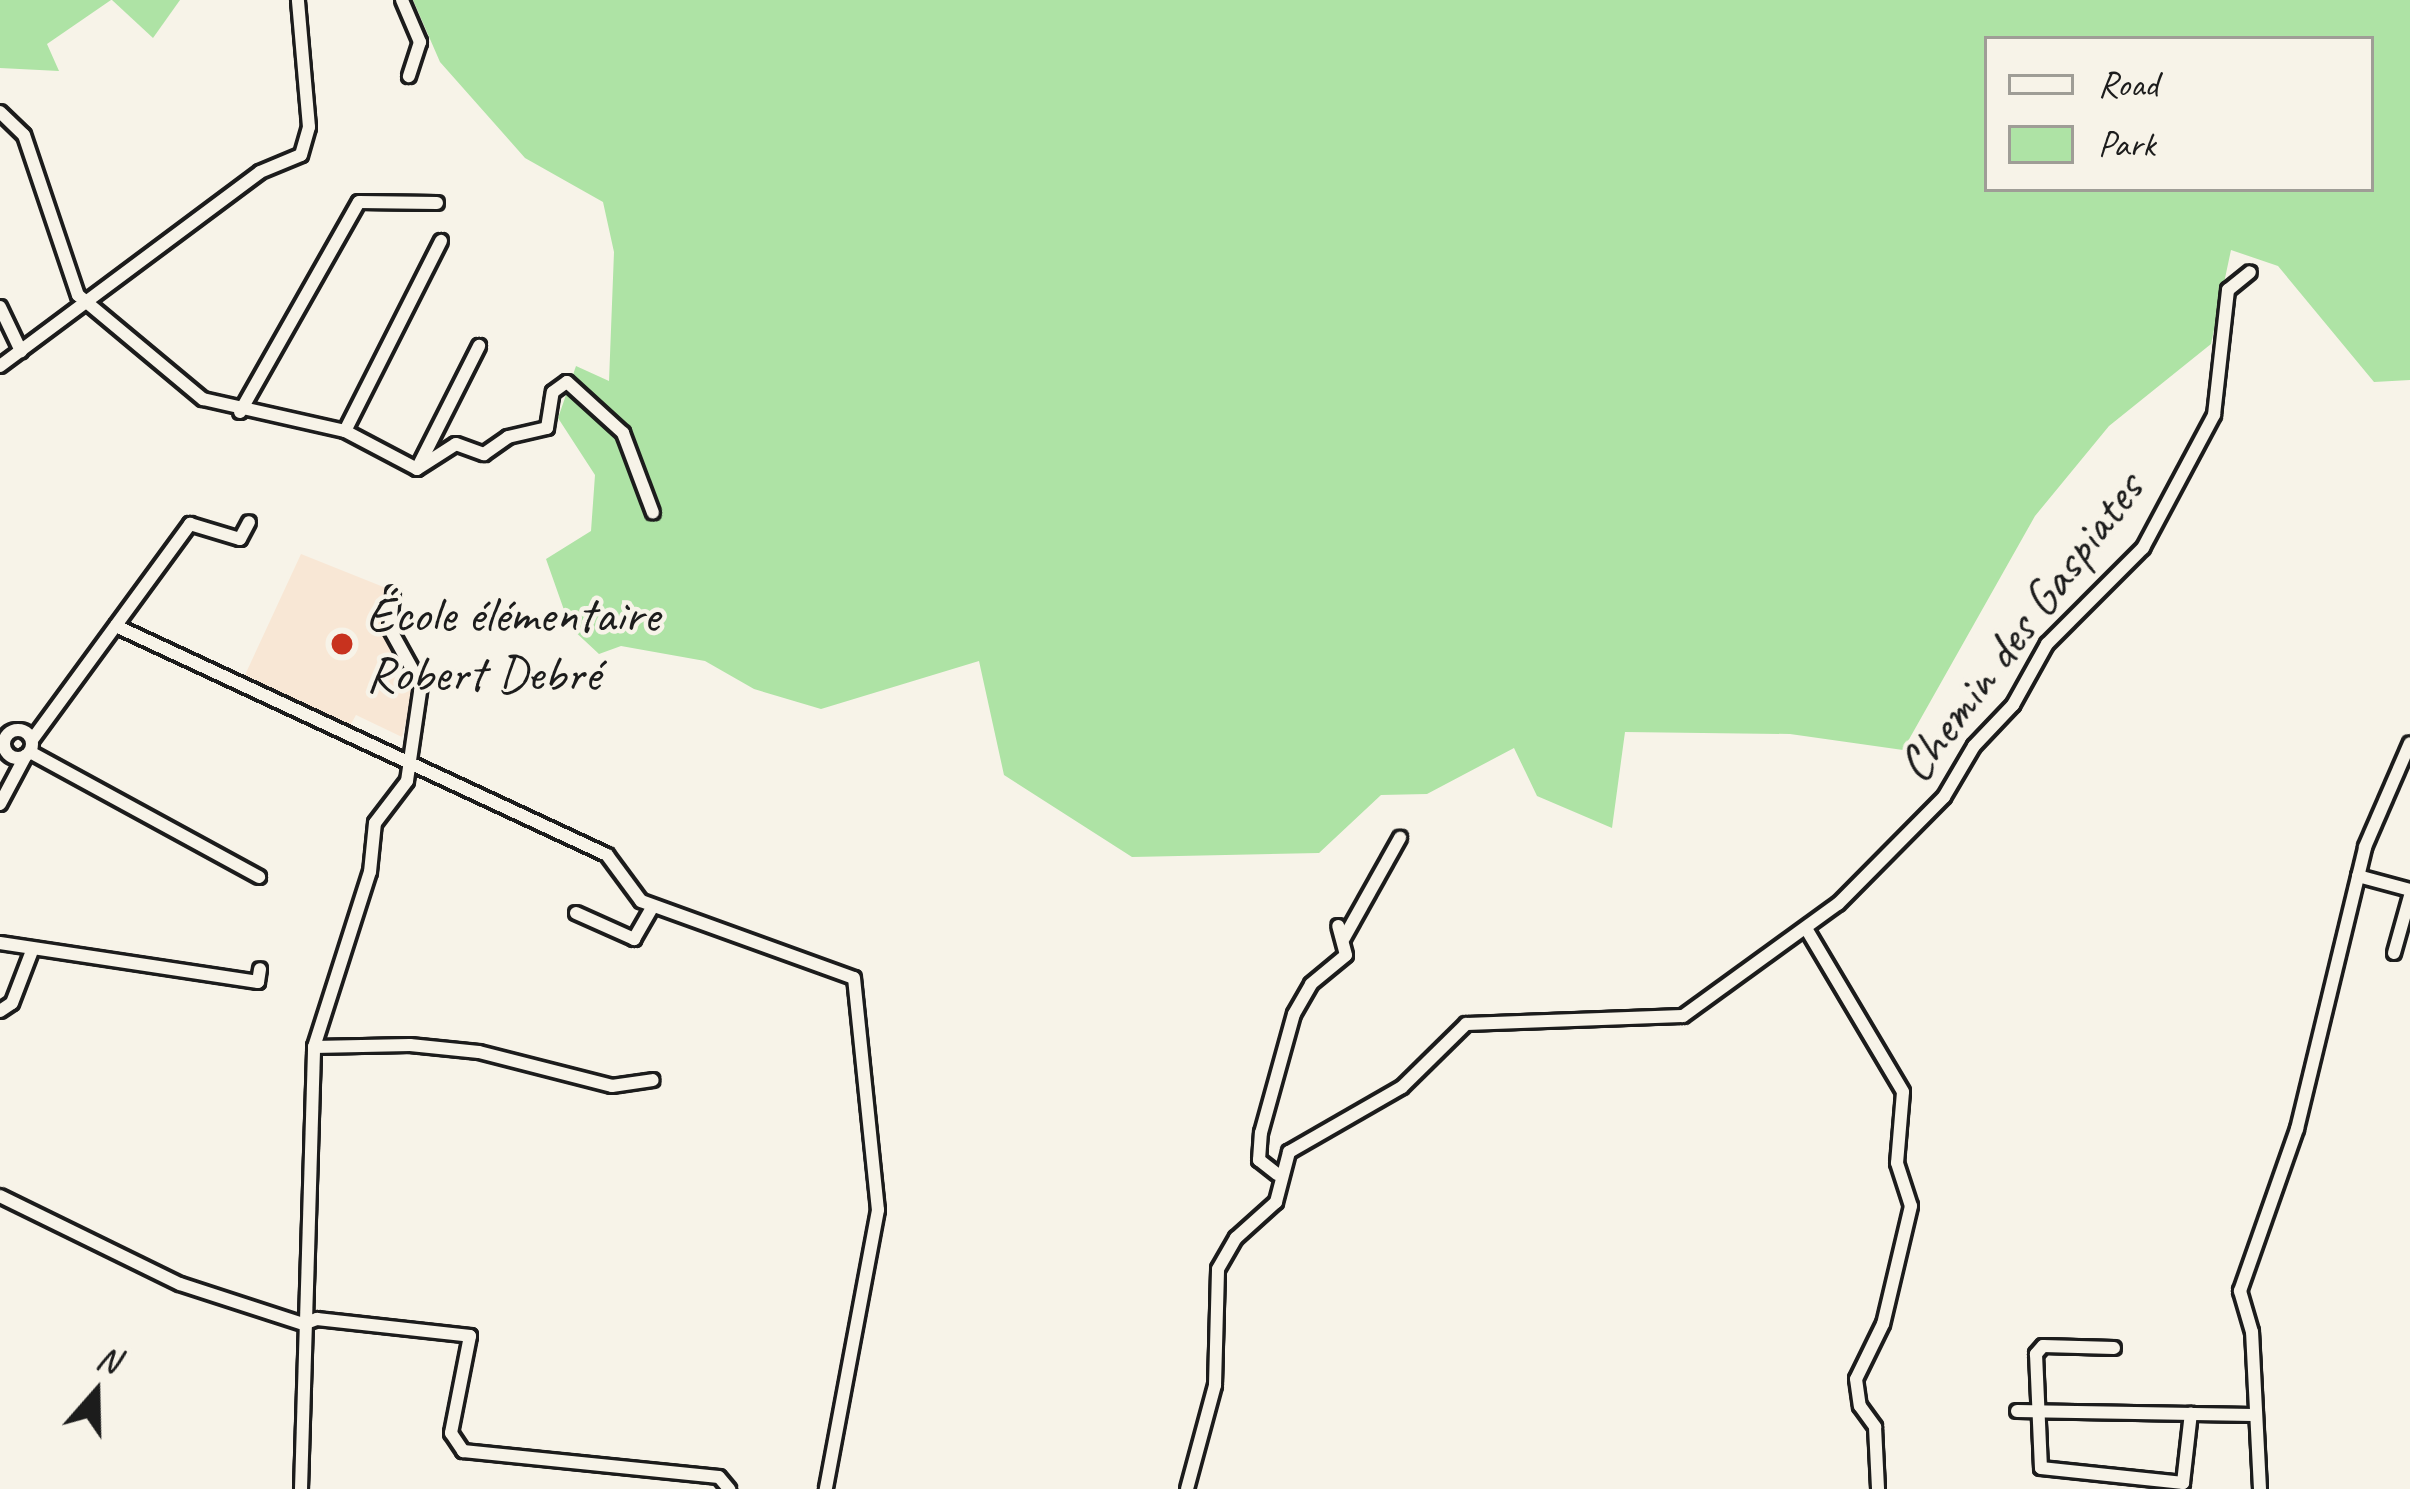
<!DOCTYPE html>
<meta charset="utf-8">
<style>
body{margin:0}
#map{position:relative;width:2410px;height:1489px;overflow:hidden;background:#f7f3e8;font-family:Caveat,sans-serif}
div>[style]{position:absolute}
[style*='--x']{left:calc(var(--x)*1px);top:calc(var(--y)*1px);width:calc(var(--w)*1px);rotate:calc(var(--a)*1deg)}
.built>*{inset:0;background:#f8e7d5}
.green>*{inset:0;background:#aee3a5}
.roads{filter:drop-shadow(3px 0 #1c1c1c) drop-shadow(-3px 0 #1c1c1c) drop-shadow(0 3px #1c1c1c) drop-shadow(0 -3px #1c1c1c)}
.street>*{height:12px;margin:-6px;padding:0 6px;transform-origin:6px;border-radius:6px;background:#f7f3e8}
.street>.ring{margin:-6px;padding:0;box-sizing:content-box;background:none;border:12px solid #f7f3e8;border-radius:50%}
.dots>*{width:33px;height:33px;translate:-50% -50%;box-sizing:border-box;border:6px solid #f7f3e8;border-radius:50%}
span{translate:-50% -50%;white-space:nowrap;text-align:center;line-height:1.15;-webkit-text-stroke:9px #f7f3e8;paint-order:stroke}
.poi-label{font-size:51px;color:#1c1c1c}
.left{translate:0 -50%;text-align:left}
.street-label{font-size:51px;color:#1c1c1c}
.legend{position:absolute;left:1984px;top:36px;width:390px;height:156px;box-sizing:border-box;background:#f7f3e8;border:3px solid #9f9d96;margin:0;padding:15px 21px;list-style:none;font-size:36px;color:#1c1c1c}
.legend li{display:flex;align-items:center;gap:24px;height:60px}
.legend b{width:60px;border:3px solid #9f9d96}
.north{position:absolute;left:36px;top:1333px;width:120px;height:120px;-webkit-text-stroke:9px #f7f3e8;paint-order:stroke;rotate:20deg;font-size:33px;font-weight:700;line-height:48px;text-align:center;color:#1c1c1c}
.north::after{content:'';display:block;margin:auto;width:42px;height:54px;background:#1c1c1c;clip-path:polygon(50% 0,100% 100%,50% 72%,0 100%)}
</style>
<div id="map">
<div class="built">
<i style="clip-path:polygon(301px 554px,391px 590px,380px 609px,417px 680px,402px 737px,356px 715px,351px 724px,326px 715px,245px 675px)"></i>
</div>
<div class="green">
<i style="clip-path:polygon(0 0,111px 0,47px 44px,59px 71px,0 68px)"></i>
<i style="clip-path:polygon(112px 0,180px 0,153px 38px)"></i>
<i style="clip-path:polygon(evenodd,413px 0,2410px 0,2410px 380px,2374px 382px,2278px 266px,2231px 250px,2211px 344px,2109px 426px,2035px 516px,1903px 750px,1790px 734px,1625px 732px,1612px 828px,1537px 796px,1514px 748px,1427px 794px,1381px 795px,1319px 853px,1132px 857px,1004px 775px,979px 661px,821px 709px,754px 689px,705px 661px,621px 646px,599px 654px,570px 627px,546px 559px,591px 531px,595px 475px,558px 418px,576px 366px,609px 381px,614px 252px,603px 202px,525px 158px,440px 62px,413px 0,1987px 39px,2371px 39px,2371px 189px,1987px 189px,1987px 39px)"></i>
</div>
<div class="roads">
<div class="street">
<i style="--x:402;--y:0;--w:46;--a:66.8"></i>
<i style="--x:420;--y:42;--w:36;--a:108"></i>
<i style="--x:0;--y:112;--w:33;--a:44"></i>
<i style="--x:24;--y:135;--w:169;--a:71.4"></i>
<i style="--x:78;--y:295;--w:163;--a:39.8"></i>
<i style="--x:203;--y:399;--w:146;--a:12.7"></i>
<i style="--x:345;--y:431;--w:81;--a:27.8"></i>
<i style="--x:417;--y:469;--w:46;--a:-32.7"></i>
<i style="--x:456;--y:444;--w:30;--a:20"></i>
<i style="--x:484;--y:454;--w:29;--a:-35"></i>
<i style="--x:508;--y:437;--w:40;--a:-13"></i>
<i style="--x:547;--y:428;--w:36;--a:-81"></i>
<i style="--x:553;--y:392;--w:17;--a:-36"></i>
<i style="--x:567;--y:382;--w:76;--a:42.3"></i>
<i style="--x:623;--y:433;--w:85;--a:69.4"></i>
<i style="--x:0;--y:307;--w:49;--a:64.5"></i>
<i style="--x:0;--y:366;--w:324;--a:-36.7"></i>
<i style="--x:260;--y:172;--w:44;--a:-22.5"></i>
<i style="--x:301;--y:155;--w:29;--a:-74"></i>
<i style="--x:309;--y:127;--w:127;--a:-95"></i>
<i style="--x:240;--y:412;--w:241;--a:-60.5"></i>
<i style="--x:359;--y:202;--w:78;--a:0.7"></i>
<i style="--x:345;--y:431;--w:213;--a:-63.2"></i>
<i style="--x:417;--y:469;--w:138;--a:-63.2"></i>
<i style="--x:116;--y:626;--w:542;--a:25"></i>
<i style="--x:607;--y:855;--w:57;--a:53.5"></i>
<i style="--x:641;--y:901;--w:226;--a:19.9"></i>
<i style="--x:854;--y:978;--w:233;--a:84.1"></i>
<i style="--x:878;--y:1210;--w:284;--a:100.6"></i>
<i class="ring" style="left:4px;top:730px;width:16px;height:16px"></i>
<i style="--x:32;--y:740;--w:268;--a:-53.8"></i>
<i style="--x:190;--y:524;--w:52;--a:16.7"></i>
<i style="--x:240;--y:539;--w:19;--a:-62"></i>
<i style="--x:30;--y:752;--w:261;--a:28.6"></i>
<i style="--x:0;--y:804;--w:55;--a:-62"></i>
<i style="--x:2358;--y:876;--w:54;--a:15.1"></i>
<i style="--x:576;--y:913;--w:64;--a:24.1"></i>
<i style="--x:634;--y:939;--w:38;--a:-60"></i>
<i style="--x:1807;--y:930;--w:188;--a:59.3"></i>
<i style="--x:1903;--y:1092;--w:71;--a:94.8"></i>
<i style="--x:1897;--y:1163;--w:45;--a:72"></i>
<i style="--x:1911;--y:1206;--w:121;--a:103.3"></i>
<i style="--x:1883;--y:1324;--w:61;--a:116.1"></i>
<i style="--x:1856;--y:1379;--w:27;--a:82"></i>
<i style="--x:1860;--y:1406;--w:26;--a:54"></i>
<i style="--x:1875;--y:1427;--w:62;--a:87.2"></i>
<i style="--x:1344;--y:938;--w:115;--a:-60.8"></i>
<i style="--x:0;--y:943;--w:261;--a:8.6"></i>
<i style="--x:258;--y:982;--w:13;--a:-81"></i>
<i style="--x:2394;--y:953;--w:59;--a:-74.3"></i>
<i style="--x:0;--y:1011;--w:14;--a:-34"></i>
<i style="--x:12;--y:1003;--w:56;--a:-69"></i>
<i style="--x:314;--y:1047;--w:96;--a:-1.2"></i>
<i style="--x:410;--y:1045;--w:69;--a:5.8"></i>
<i style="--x:479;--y:1052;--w:137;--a:14.3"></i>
<i style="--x:612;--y:1086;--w:41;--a:-8.3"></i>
<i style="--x:1277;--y:1174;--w:23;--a:-142"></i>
<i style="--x:1259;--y:1160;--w:27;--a:-86"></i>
<i style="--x:1261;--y:1133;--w:123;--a:-74.5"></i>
<i style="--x:1294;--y:1014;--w:34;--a:-60"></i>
<i style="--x:1311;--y:984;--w:45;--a:-39.6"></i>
<i style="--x:1346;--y:955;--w:30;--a:-105"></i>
<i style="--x:0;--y:1196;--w:200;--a:26.1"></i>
<i style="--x:180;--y:1284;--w:129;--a:18"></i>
<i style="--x:303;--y:1324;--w:15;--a:-20"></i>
<i style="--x:317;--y:1319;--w:154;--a:6.3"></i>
<i style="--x:470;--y:1336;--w:99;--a:101.1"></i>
<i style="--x:451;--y:1433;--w:22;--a:56"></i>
<i style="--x:463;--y:1451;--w:257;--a:5.8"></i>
<i style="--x:719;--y:1477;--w:16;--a:50"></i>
<i style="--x:2114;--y:1348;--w:71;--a:-178.4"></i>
<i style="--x:2043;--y:1346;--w:11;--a:131"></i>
<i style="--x:2036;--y:1354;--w:114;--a:87.5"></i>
<i style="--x:2041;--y:1468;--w:143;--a:6"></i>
<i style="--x:2183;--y:1483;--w:70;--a:-83.5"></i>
<i style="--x:2017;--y:1411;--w:236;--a:1"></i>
<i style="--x:301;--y:1489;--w:442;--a:-88.3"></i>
<i style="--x:314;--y:1047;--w:184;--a:-72.3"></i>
<i style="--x:370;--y:872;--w:49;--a:-84.2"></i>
<i style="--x:375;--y:823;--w:53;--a:-52.7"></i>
<i style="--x:407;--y:781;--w:97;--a:-81.7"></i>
<i style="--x:421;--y:685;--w:64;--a:-119"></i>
<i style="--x:390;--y:629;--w:36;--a:-85"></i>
<i style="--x:1187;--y:1489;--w:108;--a:-74.9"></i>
<i style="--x:1215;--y:1385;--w:116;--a:-88.5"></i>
<i style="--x:1218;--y:1269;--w:36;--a:-60"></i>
<i style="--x:1236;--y:1238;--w:54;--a:-42"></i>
<i style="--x:1276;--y:1202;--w:52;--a:-75.4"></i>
<i style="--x:1289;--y:1152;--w:130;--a:-29.9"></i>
<i style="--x:1402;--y:1087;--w:90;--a:-44.5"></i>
<i style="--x:1466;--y:1024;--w:217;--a:-2.1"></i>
<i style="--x:1683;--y:1016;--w:191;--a:-35.9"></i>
<i style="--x:1838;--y:904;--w:151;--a:-45.3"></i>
<i style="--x:1944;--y:797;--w:59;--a:-59.5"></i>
<i style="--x:1974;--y:746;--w:57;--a:-46.4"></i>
<i style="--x:2013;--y:705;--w:70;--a:-60.9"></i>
<i style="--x:2047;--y:644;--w:136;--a:-45"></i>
<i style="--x:2143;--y:548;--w:151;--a:-61.9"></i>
<i style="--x:2214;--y:415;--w:126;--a:-83.6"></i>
<i style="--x:2228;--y:290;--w:28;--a:-39"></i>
<i style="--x:2260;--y:1489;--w:157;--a:-92.9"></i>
<i style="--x:2252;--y:1332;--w:43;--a:-106.3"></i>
<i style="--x:2240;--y:1291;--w:172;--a:-70.6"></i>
<i style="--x:2297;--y:1129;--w:290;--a:-76.4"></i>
<i style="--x:2365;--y:847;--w:113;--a:-66.6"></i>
</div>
</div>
<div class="dots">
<i style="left:342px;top:644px;background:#c8321e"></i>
</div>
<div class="poi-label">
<span class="left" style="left:366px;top:644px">École élémentaire<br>Robert Debré</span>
</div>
<div class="street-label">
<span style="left:2020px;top:627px;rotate:-53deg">Chemin des Gaspiates</span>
</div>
<ul class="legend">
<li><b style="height:15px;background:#f7f3e8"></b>Road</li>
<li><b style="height:33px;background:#aee3a5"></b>Park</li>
</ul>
<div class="north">N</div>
</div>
